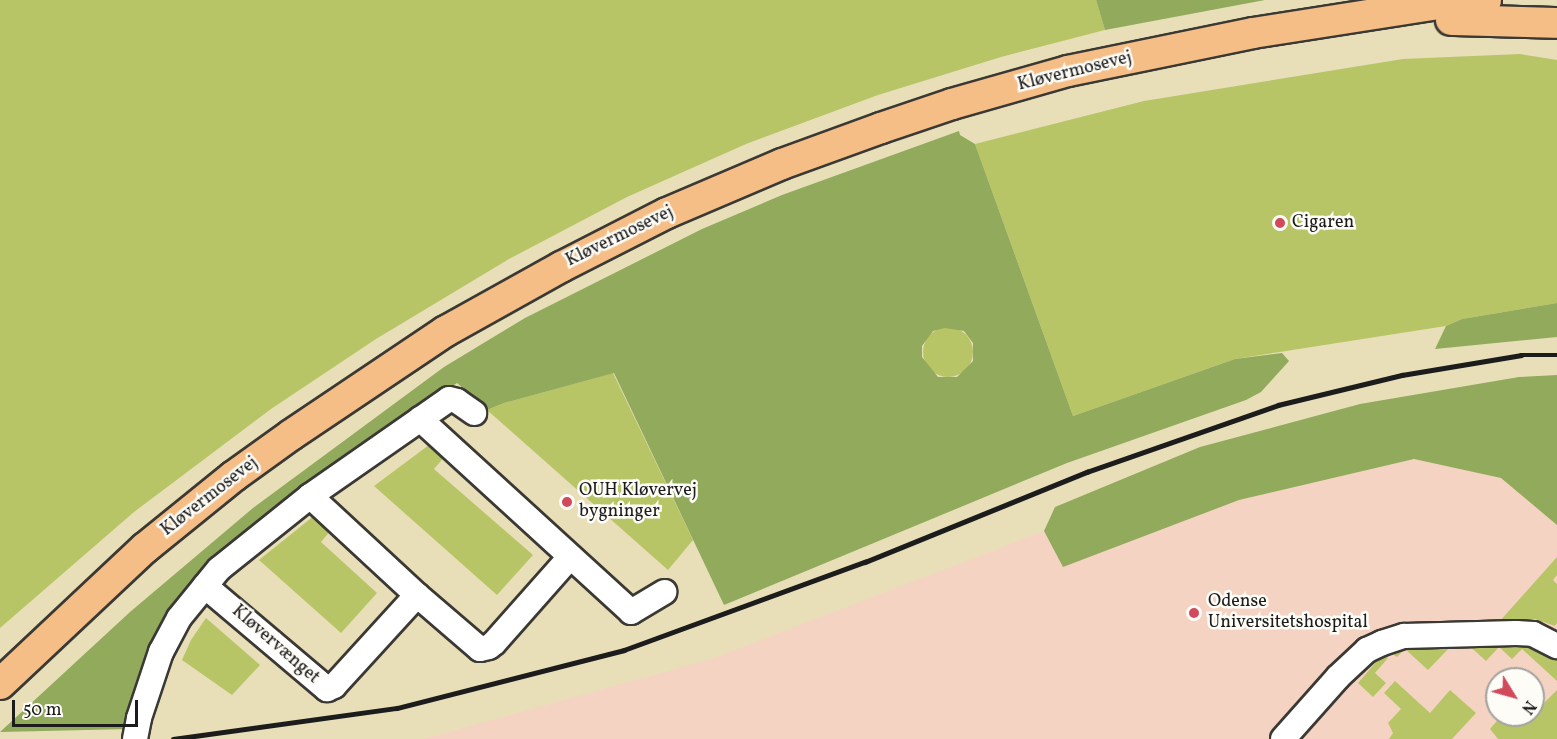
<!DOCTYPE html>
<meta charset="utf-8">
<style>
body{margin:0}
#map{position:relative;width:1557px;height:739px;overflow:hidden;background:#e8dfb9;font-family:Vollkorn,serif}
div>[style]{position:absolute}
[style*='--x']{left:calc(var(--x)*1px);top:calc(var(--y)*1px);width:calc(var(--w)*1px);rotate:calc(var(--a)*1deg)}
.built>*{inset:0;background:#f5d3c2}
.green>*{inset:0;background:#b7c567}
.round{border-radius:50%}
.forest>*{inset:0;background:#91aa5c}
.roads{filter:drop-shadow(2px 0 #3b3934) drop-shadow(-2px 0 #3b3934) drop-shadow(0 2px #3b3934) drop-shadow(0 -2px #3b3934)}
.minor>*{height:24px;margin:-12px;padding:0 12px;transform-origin:12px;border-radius:12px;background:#fff}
.major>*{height:30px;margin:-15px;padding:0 15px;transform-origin:15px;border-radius:15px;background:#f6be87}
.rail>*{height:4.5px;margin:-2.25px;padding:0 2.25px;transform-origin:2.25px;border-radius:2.25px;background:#1c1c1c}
.dots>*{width:16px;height:16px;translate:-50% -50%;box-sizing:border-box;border:3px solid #fdfcf7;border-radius:50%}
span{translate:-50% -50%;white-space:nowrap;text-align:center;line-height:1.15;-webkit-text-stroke:5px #fdfcf7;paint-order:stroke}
.street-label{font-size:18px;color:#1c1c1c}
.poi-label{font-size:18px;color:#1c1c1c}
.left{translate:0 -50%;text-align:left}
.north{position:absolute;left:1485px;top:667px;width:60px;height:60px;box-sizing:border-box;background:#fdfcf7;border:2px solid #a3a29f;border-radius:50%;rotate:127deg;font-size:16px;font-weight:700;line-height:24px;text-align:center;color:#1c1c1c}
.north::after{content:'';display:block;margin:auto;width:21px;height:27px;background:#d1495b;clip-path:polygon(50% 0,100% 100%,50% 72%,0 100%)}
.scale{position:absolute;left:12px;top:700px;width:126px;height:27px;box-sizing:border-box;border:3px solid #1c1c1c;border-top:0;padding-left:8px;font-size:18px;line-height:21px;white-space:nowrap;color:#1c1c1c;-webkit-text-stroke:4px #fdfcf7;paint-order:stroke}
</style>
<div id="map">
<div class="built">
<i style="clip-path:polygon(evenodd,1414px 459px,1501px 478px,1557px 525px,1557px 739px,424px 739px,711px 659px,1044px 531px,1064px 566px,1239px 500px,1414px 459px,1497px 679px,1533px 679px,1533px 715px,1497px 715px,1497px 679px)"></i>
</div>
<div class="green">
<i style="clip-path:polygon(0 0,1096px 0,1105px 30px,1001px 57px,878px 95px,746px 144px,627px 197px,509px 259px,376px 339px,271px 409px,134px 512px,0 628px)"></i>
<i style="clip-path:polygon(1520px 54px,1557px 60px,1557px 303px,1462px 319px,1446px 326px,1235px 359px,1073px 416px,975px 144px,1144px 101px,1403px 59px)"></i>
<i class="round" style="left:923px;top:327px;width:50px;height:50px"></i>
<i style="clip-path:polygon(613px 373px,693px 540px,668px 570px,487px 410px,504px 403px)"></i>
<i style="clip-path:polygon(433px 442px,446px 455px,434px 469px,533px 555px,497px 595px,374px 486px)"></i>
<i style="clip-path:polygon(315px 515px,331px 530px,321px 542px,377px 593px,341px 633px,259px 560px)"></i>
<i style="clip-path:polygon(1557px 557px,1557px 575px,1553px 580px,1557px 584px,1557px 623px,1555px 626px,1535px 619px,1523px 621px,1517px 625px,1499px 622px)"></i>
<i style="clip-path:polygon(206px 618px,260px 665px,232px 695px,182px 660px,191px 640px)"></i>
<i style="clip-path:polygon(1524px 638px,1557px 654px,1557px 681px,1522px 649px,1512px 659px,1499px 647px,1486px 661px,1464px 641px)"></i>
<i style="clip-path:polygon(1452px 645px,1428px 670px,1405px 649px,1397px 657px,1384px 648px)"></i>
<i style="clip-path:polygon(1383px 654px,1388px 658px,1375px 673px,1386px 683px,1373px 697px,1358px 683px)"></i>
<i style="clip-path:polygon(1395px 681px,1430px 713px,1450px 690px,1476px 713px,1452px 739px,1389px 739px,1393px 733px,1388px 723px,1401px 709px,1384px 693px)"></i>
<i style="clip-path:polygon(1557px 690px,1557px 739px,1498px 739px,1490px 729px,1502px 715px,1531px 716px)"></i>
</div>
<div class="forest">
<i style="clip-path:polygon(1096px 0,1265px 0,1105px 30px)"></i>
<i style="clip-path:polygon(evenodd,959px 131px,960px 135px,975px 144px,1073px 416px,1235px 359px,1282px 353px,1289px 361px,1261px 392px,1246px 400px,1067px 463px,724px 605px,614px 373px,504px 403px,487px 410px,457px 383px,419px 408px,210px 570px,130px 729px,0 732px,130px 612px,253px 508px,444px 367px,525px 318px,702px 229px,782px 195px,959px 131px,945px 328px,964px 331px,973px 343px,973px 361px,957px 377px,938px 377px,922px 357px,922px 346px,933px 331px,945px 328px)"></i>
<i style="clip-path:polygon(1557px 303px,1557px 337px,1435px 349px,1446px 326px,1462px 319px)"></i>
<i style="clip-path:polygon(1557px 375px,1557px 525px,1501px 478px,1414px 459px,1239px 500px,1063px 567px,1044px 531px,1055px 507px,1200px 447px,1360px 404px,1519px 377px)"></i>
</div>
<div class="roads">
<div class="minor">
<i style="--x:420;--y:419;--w:286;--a:42.4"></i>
<i style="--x:631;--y:612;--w:39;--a:-31"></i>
<i style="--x:310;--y:496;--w:146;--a:42.8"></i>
<i style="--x:417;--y:595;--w:83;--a:40.6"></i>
<i style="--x:480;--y:649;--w:9;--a:-13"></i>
<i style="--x:489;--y:647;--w:6;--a:-39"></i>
<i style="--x:494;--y:643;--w:115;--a:-48.5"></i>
<i style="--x:205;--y:586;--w:160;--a:40.2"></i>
<i style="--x:327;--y:689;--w:8;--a:-23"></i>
<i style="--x:334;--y:686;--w:123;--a:-47.6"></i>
<i style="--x:135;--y:739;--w:21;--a:-79"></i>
<i style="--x:139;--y:718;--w:70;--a:-71.6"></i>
<i style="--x:161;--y:652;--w:38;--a:-62"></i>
<i style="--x:179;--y:618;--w:63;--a:-50.8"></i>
<i style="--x:219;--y:569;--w:117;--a:-38.7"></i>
<i style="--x:310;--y:496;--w:169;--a:-34.9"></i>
<i style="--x:449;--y:399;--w:8;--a:14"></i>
<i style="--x:457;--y:401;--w:21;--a:35"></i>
<i style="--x:1283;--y:739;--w:83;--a:-48.4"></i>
<i style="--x:1338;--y:677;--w:40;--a:-43"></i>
<i style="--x:1367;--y:650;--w:17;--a:-25"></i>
<i style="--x:1382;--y:643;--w:23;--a:-18"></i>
<i style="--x:1404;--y:636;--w:112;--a:-1.5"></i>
<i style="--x:1516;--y:633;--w:17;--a:3"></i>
<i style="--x:1533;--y:634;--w:27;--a:27"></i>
</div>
<div class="major">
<i style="--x:1451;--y:20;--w:106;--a:1.6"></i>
<i style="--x:0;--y:684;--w:199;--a:-43.2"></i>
<i style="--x:145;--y:548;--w:114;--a:-39"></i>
<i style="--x:234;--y:476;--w:70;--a:-35.7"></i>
<i style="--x:291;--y:435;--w:187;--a:-33.9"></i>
<i style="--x:446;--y:331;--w:132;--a:-29.1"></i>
<i style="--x:561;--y:267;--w:119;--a:-27"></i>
<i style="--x:667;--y:213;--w:125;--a:-23.1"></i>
<i style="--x:782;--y:164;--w:105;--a:-20"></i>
<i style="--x:881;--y:128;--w:75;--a:-18.7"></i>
<i style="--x:952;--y:104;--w:121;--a:-15.9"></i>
<i style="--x:1068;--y:71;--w:189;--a:-11.6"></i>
<i style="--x:1253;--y:33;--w:201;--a:-8.9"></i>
<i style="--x:1452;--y:2;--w:34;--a:-3"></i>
</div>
</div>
<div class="rail">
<i style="--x:173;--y:739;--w:226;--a:-7.9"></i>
<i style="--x:397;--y:708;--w:234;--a:-14.3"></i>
<i style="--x:624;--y:650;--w:257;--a:-20.1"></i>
<i style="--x:865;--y:562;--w:240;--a:-22.1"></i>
<i style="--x:1087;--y:472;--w:202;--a:-19.3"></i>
<i style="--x:1278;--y:405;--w:128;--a:-13.6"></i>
<i style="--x:1402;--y:375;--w:121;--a:-9.5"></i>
<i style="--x:1521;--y:355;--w:36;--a:0"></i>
</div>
<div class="dots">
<i style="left:1280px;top:223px;background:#d1495b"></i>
<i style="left:567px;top:502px;background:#d1495b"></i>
<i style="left:1194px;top:613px;background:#d1495b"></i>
</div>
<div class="street-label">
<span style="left:1075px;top:72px;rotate:-14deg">Kløvermosevej</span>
<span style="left:620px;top:237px;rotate:-26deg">Kløvermosevej</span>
<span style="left:210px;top:497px;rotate:-38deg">Kløvermosevej</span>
<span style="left:275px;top:645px;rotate:41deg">Kløvervænget</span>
</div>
<div class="poi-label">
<span class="left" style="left:1292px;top:223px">Cigaren</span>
<span class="left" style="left:579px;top:502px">OUH Kløvervej<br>bygninger</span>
<span class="left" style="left:1208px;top:613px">Odense<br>Universitetshospital</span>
</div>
<div class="north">N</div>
<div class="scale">50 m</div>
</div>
